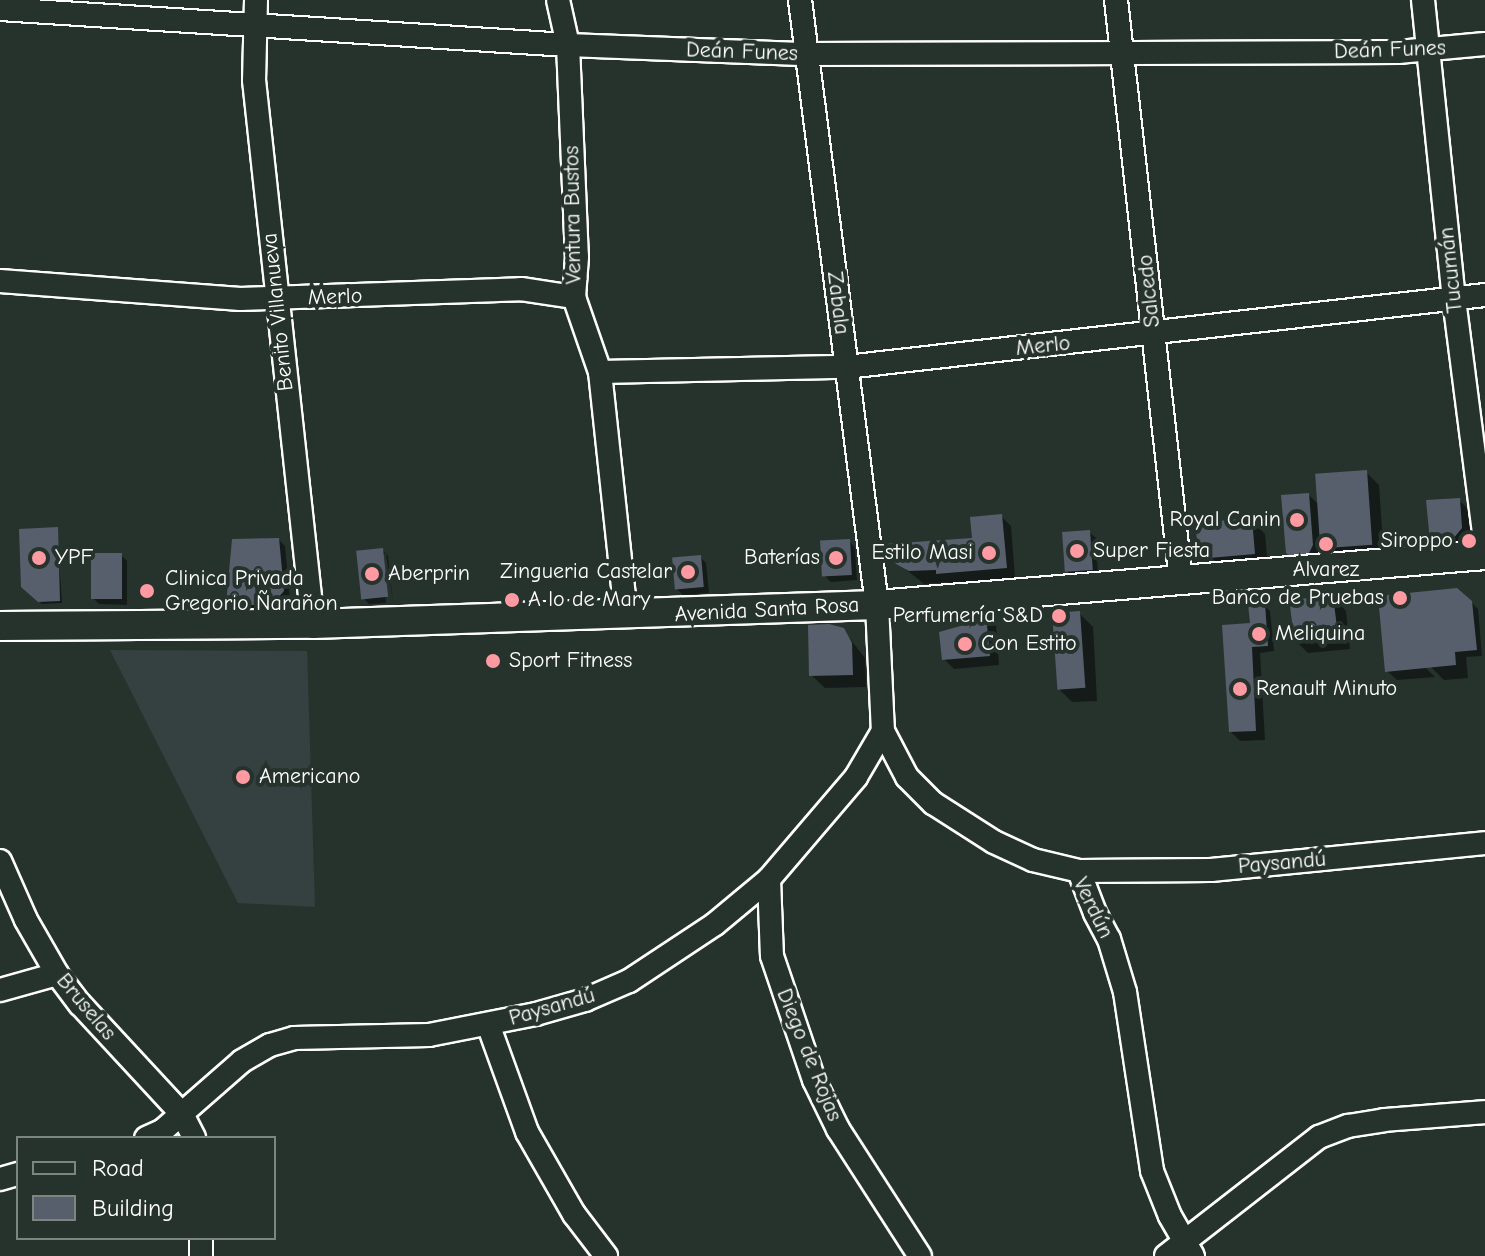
<!DOCTYPE html>
<meta charset="utf-8">
<style>
body{margin:0}
#map{position:relative;width:1485px;height:1256px;overflow:hidden;background:#26332d;font-family:"Comic Neue",sans-serif}
div>[style]{position:absolute}
[style*='--x']{left:calc(var(--x)*1px);top:calc(var(--y)*1px);width:calc(var(--w)*1px);rotate:calc(var(--a)*1deg)}
.built>*{inset:0;background:#354040}
.shadow>*{inset:0;background:#0007}
.building>*{inset:0;background:#575f6c;transform-origin:0 0}
.roads{filter:drop-shadow(2px 0 #fff) drop-shadow(-2px 0 #fff) drop-shadow(0 2px #fff) drop-shadow(0 -2px #fff)}
.minor>*{height:22px;margin:-11px;padding:0 11px;transform-origin:11px;border-radius:11px;background:#26332d}
.tertiary>*{height:28px;margin:-14px;padding:0 14px;transform-origin:14px;border-radius:14px;background:#26332d}
.dots>*{width:22px;height:22px;translate:-50% -50%;box-sizing:border-box;border:4px solid #26332d;border-radius:50%}
span{translate:-50% -50%;white-space:nowrap;text-align:center;line-height:1.15;-webkit-text-stroke:8px #26332d;paint-order:stroke}
.street-label{font-size:22px;color:#fff}
.poi-label{font-size:22px;color:#fff}
.right{translate:-100% -50%;text-align:right}
.left{translate:0 -50%;text-align:left}
.legend{position:absolute;left:16px;top:1136px;width:260px;height:104px;box-sizing:border-box;background:#26332d;border:2px solid #7d8581;margin:0;padding:10px 14px;list-style:none;font-size:24px;color:#fff}
.legend li{display:flex;align-items:center;gap:16px;height:40px}
.legend b{width:40px;border:2px solid #7d8581}
</style>
<div id="map">
<div class="built">
<i style="clip-path:polygon(110px 650px,307px 651px,315px 907px,238px 903px)"></i>
</div>
<div class="shadow">
<i style="clip-path:polygon(1366px 472px,1379px 485px,1384px 557px,1336px 561px,1319px 545px,1320px 556px,1298px 562px,1309px 495px,1320px 506px)"></i>
<i style="clip-path:polygon(1459px 500px,1472px 513px,1475px 542px,1445px 553px,1432px 540px)"></i>
<i style="clip-path:polygon(1001px 516px,1011px 526px,1015px 578px,952px 587px,948px 582px,924px 584px,898px 563px,974px 540px)"></i>
<i style="clip-path:polygon(1251px 520px,1265px 534px,1268px 567px,1217px 563px,1200px 546px)"></i>
<i style="clip-path:polygon(57px 529px,62px 603px,42px 604px,22px 586px)"></i>
<i style="clip-path:polygon(1089px 532px,1096px 538px,1098px 576px,1073px 577px,1067px 571px)"></i>
<i style="clip-path:polygon(279px 540px,285px 546px,290px 598px,278px 610px,234px 611px,228px 605px)"></i>
<i style="clip-path:polygon(849px 541px,855px 548px,857px 580px,831px 582px,825px 576px)"></i>
<i style="clip-path:polygon(382px 550px,388px 556px,393px 602px,386px 554px,381px 554px,386px 603px,369px 604px,363px 598px)"></i>
<i style="clip-path:polygon(121px 555px,127px 561px,127px 605px,99px 604px,93px 598px)"></i>
<i style="clip-path:polygon(700px 557px,706px 563px,709px 593px,683px 595px,677px 589px)"></i>
<i style="clip-path:polygon(1333px 597px,1346px 611px,1350px 649px,1308px 653px,1295px 640px)"></i>
<i style="clip-path:polygon(1471px 602px,1478px 609px,1482px 656px,1466px 657px,1468px 678px,1444px 680px,1423px 659px,1420px 662px,1435px 677px,1397px 680px,1387px 671px)"></i>
<i style="clip-path:polygon(1264px 605px,1270px 611px,1274px 651px,1260px 653px,1265px 740px,1240px 741px,1231px 732px,1249px 625px)"></i>
<i style="clip-path:polygon(1079px 613px,1093px 627px,1097px 701px,1072px 702px,1059px 689px)"></i>
<i style="clip-path:polygon(986px 617px,996px 626px,999px 665px,954px 669px,944px 659px,966px 627px)"></i>
<i style="clip-path:polygon(843px 630px,865px 658px,866px 687px,825px 688px,811px 675px)"></i>
</div>
<div class="building">
<i style="left:1367px;top:470px;width:75px;height:52px;rotate:86deg"></i>
<i style="clip-path:polygon(1309px 493px,1313px 545px,1308px 555px,1292px 558px,1286px 553px,1281px 495px)"></i>
<i style="clip-path:polygon(1460px 498px,1462px 528px,1453px 539px,1430px 541px,1426px 500px)"></i>
<i style="clip-path:polygon(1002px 514px,1007px 568px,936px 574px,936px 570px,909px 571px,896px 564px,888px 554px,885px 544px,972px 538px,970px 517px)"></i>
<i style="clip-path:polygon(1252px 518px,1255px 554px,1209px 558px,1198px 547px,1195px 523px)"></i>
<i style="clip-path:polygon(58px 527px,60px 601px,38px 602px,21px 587px,19px 529px)"></i>
<i style="left:1090px;top:530px;width:40px;height:28px;rotate:86deg"></i>
<i style="clip-path:polygon(279px 538px,284px 591px,272px 605px,226px 605px,232px 539px)"></i>
<i style="left:850px;top:539px;width:36px;height:30px;rotate:87deg"></i>
<i style="left:383px;top:548px;width:49px;height:27px;rotate:84deg"></i>
<i style="left:91px;top:553px;width:31px;height:46px"></i>
<i style="left:701px;top:555px;width:32px;height:29px;rotate:85deg"></i>
<i style="clip-path:polygon(1457px 588px,1472px 601px,1477px 650px,1455px 652px,1456px 665px,1385px 672px,1378px 596px)"></i>
<i style="left:1333px;top:595px;width:41px;height:44px;rotate:83deg"></i>
<i style="clip-path:polygon(1265px 603px,1268px 646px,1252px 647px,1256px 731px,1229px 732px,1222px 625px,1250px 623px,1248px 604px)"></i>
<i style="left:1080px;top:611px;width:77px;height:28px;rotate:86deg"></i>
<i style="clip-path:polygon(986px 615px,990px 656px,942px 660px,939px 632px,964px 625px,963px 617px)"></i>
<i style="clip-path:polygon(829px 624px,844px 628px,852px 643px,853px 675px,809px 676px,808px 625px)"></i>
</div>
<div class="roads">
<div class="minor">
<i style="--x:256;--y:0;--w:80;--a:91.4"></i>
<i style="--x:254;--y:80;--w:547;--a:83.81"></i>
<i style="--x:558;--y:0;--w:46;--a:77.5"></i>
<i style="--x:568;--y:45;--w:212;--a:87.6"></i>
<i style="--x:577;--y:257;--w:40;--a:94.3"></i>
<i style="--x:574;--y:297;--w:79;--a:70.9"></i>
<i style="--x:600;--y:372;--w:245;--a:83.9"></i>
<i style="--x:800;--y:0;--w:610;--a:82.75"></i>
<i style="--x:877;--y:605;--w:126;--a:87.3"></i>
<i style="--x:883;--y:731;--w:52;--a:62.4"></i>
<i style="--x:907;--y:777;--w:37;--a:45"></i>
<i style="--x:933;--y:803;--w:72;--a:32.6"></i>
<i style="--x:994;--y:842;--w:43;--a:24.8"></i>
<i style="--x:1033;--y:860;--w:47;--a:13.4"></i>
<i style="--x:1079;--y:871;--w:45;--a:69.1"></i>
<i style="--x:1095;--y:913;--w:30;--a:62"></i>
<i style="--x:1109;--y:939;--w:55;--a:73.2"></i>
<i style="--x:1125;--y:992;--w:181;--a:81.4"></i>
<i style="--x:1152;--y:1171;--w:48;--a:68.2"></i>
<i style="--x:1170;--y:1216;--w:46;--a:60.1"></i>
<i style="--x:1116;--y:0;--w:585;--a:83.62"></i>
<i style="--x:1423;--y:0;--w:301;--a:84.1"></i>
<i style="--x:1454;--y:299;--w:243;--a:82.7"></i>
<i style="--x:0;--y:9;--w:569;--a:3.63"></i>
<i style="--x:568;--y:45;--w:239;--a:2.2"></i>
<i style="--x:807;--y:54;--w:591;--a:-0.19"></i>
<i style="--x:1398;--y:52;--w:87;--a:-5.3"></i>
<i style="--x:0;--y:281;--w:241;--a:4.3"></i>
<i style="--x:240;--y:299;--w:281;--a:-2"></i>
<i style="--x:521;--y:289;--w:54;--a:8.6"></i>
<i style="--x:600;--y:372;--w:246;--a:-1.2"></i>
<i style="--x:846;--y:367;--w:643;--a:-6.43"></i>
<i style="--x:0;--y:861;--w:64;--a:66.2"></i>
<i style="--x:26;--y:920;--w:62;--a:60.1"></i>
<i style="--x:57;--y:974;--w:38;--a:53"></i>
<i style="--x:80;--y:1004;--w:150;--a:47.2"></i>
<i style="--x:182;--y:1114;--w:27;--a:63"></i>
<i style="--x:1079;--y:871;--w:132;--a:-0.4"></i>
<i style="--x:1211;--y:870;--w:275;--a:-5.6"></i>
<i style="--x:769;--y:879;--w:77;--a:87.8"></i>
<i style="--x:772;--y:956;--w:131;--a:71.3"></i>
<i style="--x:814;--y:1080;--w:55;--a:63.9"></i>
<i style="--x:838;--y:1129;--w:151;--a:57.2"></i>
<i style="--x:0;--y:990;--w:59;--a:-15.7"></i>
<i style="--x:488;--y:1024;--w:115;--a:70.1"></i>
<i style="--x:527;--y:1132;--w:95;--a:60.2"></i>
<i style="--x:574;--y:1214;--w:53;--a:52.7"></i>
<i style="--x:146;--y:1138;--w:17;--a:-24"></i>
<i style="--x:162;--y:1131;--w:106;--a:-41.2"></i>
<i style="--x:242;--y:1061;--w:32;--a:-30"></i>
<i style="--x:270;--y:1045;--w:25;--a:-16"></i>
<i style="--x:294;--y:1038;--w:135;--a:-1.3"></i>
<i style="--x:429;--y:1035;--w:109;--a:-11.1"></i>
<i style="--x:536;--y:1014;--w:51;--a:-15.9"></i>
<i style="--x:585;--y:1000;--w:48;--a:-23.4"></i>
<i style="--x:629;--y:981;--w:103;--a:-33.5"></i>
<i style="--x:715;--y:924;--w:70;--a:-39.8"></i>
<i style="--x:769;--y:879;--w:134;--a:-49.5"></i>
<i style="--x:856;--y:777;--w:53;--a:-59.6"></i>
<i style="--x:0;--y:1179;--w:19;--a:-16"></i>
<i style="--x:201;--y:1238;--w:18;--a:90"></i>
<i style="--x:1166;--y:1256;--w:194;--a:-37.9"></i>
<i style="--x:1319;--y:1137;--w:31;--a:-21"></i>
<i style="--x:1348;--y:1126;--w:36;--a:-9"></i>
<i style="--x:1384;--y:1120;--w:101;--a:-4.5"></i>
</div>
<div class="tertiary">
<i style="--x:0;--y:626;--w:313;--a:-0.4"></i>
<i style="--x:313;--y:624;--w:564;--a:-1.93"></i>
<i style="--x:877;--y:605;--w:610;--a:-4.7"></i>
</div>
</div>
<div class="dots">
<i style="left:1297px;top:520px;background:#ff9aa2"></i>
<i style="left:1469px;top:541px;background:#ff9aa2"></i>
<i style="left:1326px;top:544px;background:#ff9aa2"></i>
<i style="left:1077px;top:551px;background:#ff9aa2"></i>
<i style="left:989px;top:553px;background:#ff9aa2"></i>
<i style="left:39px;top:558px;background:#ff9aa2"></i>
<i style="left:836px;top:558px;background:#ff9aa2"></i>
<i style="left:688px;top:572px;background:#ff9aa2"></i>
<i style="left:372px;top:574px;background:#ff9aa2"></i>
<i style="left:147px;top:591px;background:#ff9aa2"></i>
<i style="left:1400px;top:598px;background:#ff9aa2"></i>
<i style="left:512px;top:600px;background:#ff9aa2"></i>
<i style="left:1059px;top:616px;background:#ff9aa2"></i>
<i style="left:1259px;top:634px;background:#ff9aa2"></i>
<i style="left:965px;top:644px;background:#ff9aa2"></i>
<i style="left:493px;top:661px;background:#ff9aa2"></i>
<i style="left:1240px;top:689px;background:#ff9aa2"></i>
<i style="left:243px;top:777px;background:#ff9aa2"></i>
</div>
<div class="street-label">
<span style="left:1390px;top:50px;rotate:-2deg">Deán Funes</span>
<span style="left:742px;top:52px;rotate:2deg">Deán Funes</span>
<span style="left:573px;top:215px;rotate:-91deg">Ventura Bustos</span>
<span style="left:1451px;top:270px;rotate:-96deg">Tucumán</span>
<span style="left:1149px;top:291px;rotate:-96deg">Salcedo</span>
<span style="left:335px;top:297px;rotate:-2deg">Merlo</span>
<span style="left:838px;top:303px;rotate:83deg">Zabala</span>
<span style="left:278px;top:312px;rotate:-96deg">Benito Villanueva</span>
<span style="left:1043px;top:346px;rotate:-6deg">Merlo</span>
<span style="left:767px;top:610px;rotate:-3deg">Avenida Santa Rosa</span>
<span style="left:1282px;top:863px;rotate:-5deg">Paysandú</span>
<span style="left:1093px;top:908px;rotate:64deg">Verdún</span>
<span style="left:86px;top:1007px;rotate:50deg">Bruselas</span>
<span style="left:552px;top:1007px;rotate:-16deg">Paysandú</span>
<span style="left:809px;top:1055px;rotate:68deg">Diego de Rojas</span>
</div>
<div class="poi-label">
<span class="right" style="left:1281px;top:520px">Royal Canin</span>
<span class="right" style="left:1453px;top:541px">Siroppo</span>
<span class="left" style="left:1093px;top:551px">Super Fiesta</span>
<span class="right" style="left:973px;top:553px">Estilo Masi</span>
<span class="left" style="left:55px;top:558px">YPF</span>
<span class="right" style="left:820px;top:558px">Baterías</span>
<span style="left:1326px;top:570px">Alvarez</span>
<span class="right" style="left:672px;top:572px">Zingueria Castelar</span>
<span class="left" style="left:388px;top:574px">Aberprin</span>
<span class="left" style="left:165px;top:591px">Clinica Privada<br>Gregorio Ñarañon</span>
<span class="right" style="left:1384px;top:598px">Banco de Pruebas</span>
<span class="left" style="left:528px;top:600px">A lo de Mary</span>
<span class="right" style="left:1043px;top:616px">Perfumería S&amp;D</span>
<span class="left" style="left:1275px;top:634px">Meliquina</span>
<span class="left" style="left:981px;top:644px">Con Estito</span>
<span class="left" style="left:509px;top:661px">Sport Fitness</span>
<span class="left" style="left:1256px;top:689px">Renault Minuto</span>
<span class="left" style="left:259px;top:777px">Americano</span>
</div>
<ul class="legend">
<li><b style="height:10px;background:#26332d"></b>Road</li>
<li><b style="height:22px;background:#575f6c"></b>Building</li>
</ul>
</div>
